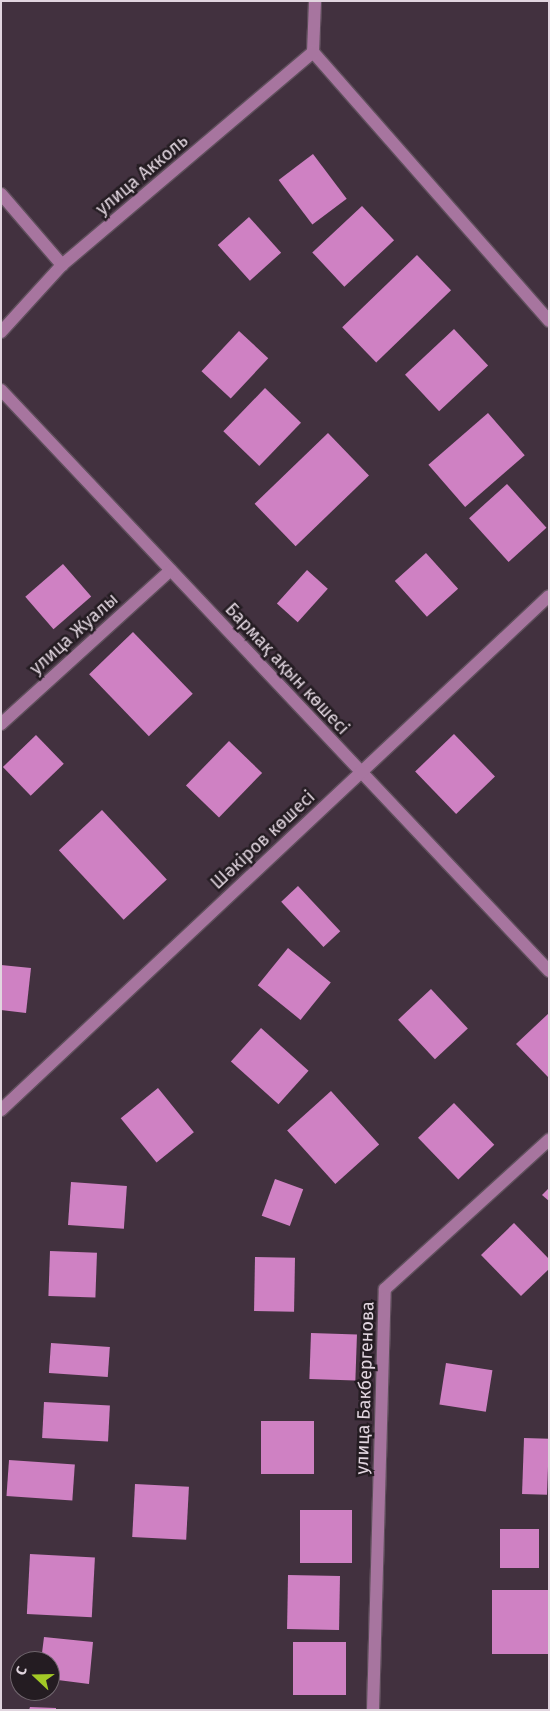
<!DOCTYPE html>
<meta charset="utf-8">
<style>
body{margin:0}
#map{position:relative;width:550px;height:1711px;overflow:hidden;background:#42313f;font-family:"Fira Sans",sans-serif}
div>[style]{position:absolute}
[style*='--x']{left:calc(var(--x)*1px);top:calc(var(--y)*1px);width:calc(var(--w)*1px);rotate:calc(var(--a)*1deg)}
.building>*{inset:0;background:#cf81c3;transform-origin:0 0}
.roads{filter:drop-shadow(1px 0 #5f4f5c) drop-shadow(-1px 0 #5f4f5c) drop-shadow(0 1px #5f4f5c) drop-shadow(0 -1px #5f4f5c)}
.minor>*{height:12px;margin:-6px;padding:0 6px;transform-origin:6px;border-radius:6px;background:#a7759f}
span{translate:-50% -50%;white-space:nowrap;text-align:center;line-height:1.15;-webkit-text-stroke:5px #241c22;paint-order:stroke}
.street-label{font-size:18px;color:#e1d5df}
.frame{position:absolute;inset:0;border:2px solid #e1d5df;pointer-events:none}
.north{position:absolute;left:10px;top:1651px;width:50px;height:50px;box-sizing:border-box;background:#241c22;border:1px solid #70666e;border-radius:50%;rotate:291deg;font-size:14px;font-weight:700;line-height:20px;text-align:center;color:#e1d5df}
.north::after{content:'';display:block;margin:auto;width:18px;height:22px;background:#a3c926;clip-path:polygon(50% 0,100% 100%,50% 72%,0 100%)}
</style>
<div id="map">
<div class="building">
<i style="left:313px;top:154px;width:56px;height:43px;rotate:53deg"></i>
<i style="left:362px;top:206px;width:47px;height:68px;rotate:47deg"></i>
<i style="left:249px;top:217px;width:48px;height:42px;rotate:48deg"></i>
<i style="left:417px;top:255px;width:49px;height:104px;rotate:46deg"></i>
<i style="left:454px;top:329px;width:50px;height:67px;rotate:47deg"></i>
<i style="left:239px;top:331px;width:40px;height:55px;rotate:43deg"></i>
<i style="left:265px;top:388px;width:50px;height:60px;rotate:44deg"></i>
<i style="left:488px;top:413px;width:56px;height:79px;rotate:49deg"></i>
<i style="left:328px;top:433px;width:59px;height:102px;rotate:46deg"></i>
<i style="left:507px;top:484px;width:59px;height:51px;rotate:48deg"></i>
<i style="left:426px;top:553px;width:48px;height:42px;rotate:48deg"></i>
<i style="left:63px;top:564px;width:43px;height:50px;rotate:49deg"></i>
<i style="left:307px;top:570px;width:28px;height:45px;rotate:42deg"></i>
<i style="left:133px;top:632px;width:86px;height:61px;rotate:46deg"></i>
<i style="left:454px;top:734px;width:59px;height:54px;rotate:46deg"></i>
<i style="left:36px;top:735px;width:40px;height:46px;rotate:46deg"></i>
<i style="left:229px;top:741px;width:46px;height:62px;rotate:44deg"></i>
<i style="left:102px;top:810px;width:95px;height:59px;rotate:47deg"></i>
<i style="left:298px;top:886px;width:62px;height:23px;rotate:47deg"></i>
<i style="left:288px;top:948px;width:55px;height:48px;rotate:39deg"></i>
<i style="clip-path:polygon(1px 965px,31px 968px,26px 1013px,1px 1010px)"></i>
<i style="left:431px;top:989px;width:54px;height:45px;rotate:47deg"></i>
<i style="clip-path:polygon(549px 1013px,549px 1078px,516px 1044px)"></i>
<i style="left:261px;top:1028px;width:64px;height:45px;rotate:42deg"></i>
<i style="left:158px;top:1088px;width:57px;height:48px;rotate:51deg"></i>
<i style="left:331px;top:1091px;width:72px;height:59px;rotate:48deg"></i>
<i style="left:454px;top:1103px;width:58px;height:50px;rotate:46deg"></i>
<i style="left:275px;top:1179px;width:30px;height:39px;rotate:20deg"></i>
<i style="left:71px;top:1182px;width:56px;height:43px;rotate:4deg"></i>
<i style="clip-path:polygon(549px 1188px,549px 1201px,542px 1195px)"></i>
<i style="clip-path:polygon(514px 1223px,549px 1259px,549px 1269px,521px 1296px,481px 1255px)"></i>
<i style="left:50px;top:1251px;width:47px;height:45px;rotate:2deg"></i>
<i style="left:255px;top:1257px;width:40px;height:54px;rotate:1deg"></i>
<i style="left:311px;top:1333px;width:46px;height:46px;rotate:2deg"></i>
<i style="left:51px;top:1343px;width:59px;height:30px;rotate:4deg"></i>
<i style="left:446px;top:1363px;width:47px;height:42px;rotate:9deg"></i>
<i style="left:44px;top:1402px;width:66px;height:36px;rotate:3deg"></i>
<i style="left:261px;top:1421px;width:53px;height:53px"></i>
<i style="left:524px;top:1438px;width:25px;height:56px;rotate:2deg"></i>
<i style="left:9px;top:1460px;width:66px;height:36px;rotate:4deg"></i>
<i style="left:135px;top:1484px;width:54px;height:53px;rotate:3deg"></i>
<i style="left:300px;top:1510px;width:52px;height:53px"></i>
<i style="left:500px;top:1529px;width:39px;height:39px"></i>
<i style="left:30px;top:1554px;width:65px;height:60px;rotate:3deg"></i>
<i style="left:288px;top:1575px;width:52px;height:54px;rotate:1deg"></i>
<i style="left:492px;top:1590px;width:57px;height:64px"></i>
<i style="clip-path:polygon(44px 1637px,93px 1642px,89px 1684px,50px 1679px,50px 1661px,41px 1661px)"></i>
<i style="left:293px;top:1642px;width:53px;height:53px"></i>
<i style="clip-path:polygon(30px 1707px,56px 1708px,56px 1710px,29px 1710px)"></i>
</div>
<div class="roads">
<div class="minor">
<i style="--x:315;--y:1;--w:51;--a:92.2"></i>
<i style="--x:313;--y:52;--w:358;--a:48.7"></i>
<i style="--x:1;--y:194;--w:94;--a:49.3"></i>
<i style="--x:1;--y:332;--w:91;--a:-47.7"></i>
<i style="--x:62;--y:265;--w:329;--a:-40.3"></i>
<i style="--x:1;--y:390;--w:799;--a:46.67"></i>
<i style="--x:1;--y:724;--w:229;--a:-42.2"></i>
<i style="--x:1;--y:1110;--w:751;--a:-43.17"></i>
<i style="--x:373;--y:1710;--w:421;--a:-88.4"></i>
<i style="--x:385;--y:1289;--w:222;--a:-42.3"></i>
</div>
</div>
<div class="street-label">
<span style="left:142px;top:175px;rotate:-40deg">улица Акколь</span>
<span style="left:74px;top:634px;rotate:-42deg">улица Жуалы</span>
<span style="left:287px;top:669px;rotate:47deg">Бармақ ақын көшесі</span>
<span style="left:263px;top:840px;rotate:-43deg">Шәкіров көшесі</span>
<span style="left:365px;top:1388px;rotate:-88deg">улица Бакбергенова</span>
</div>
<div class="frame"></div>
<div class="north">С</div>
</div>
